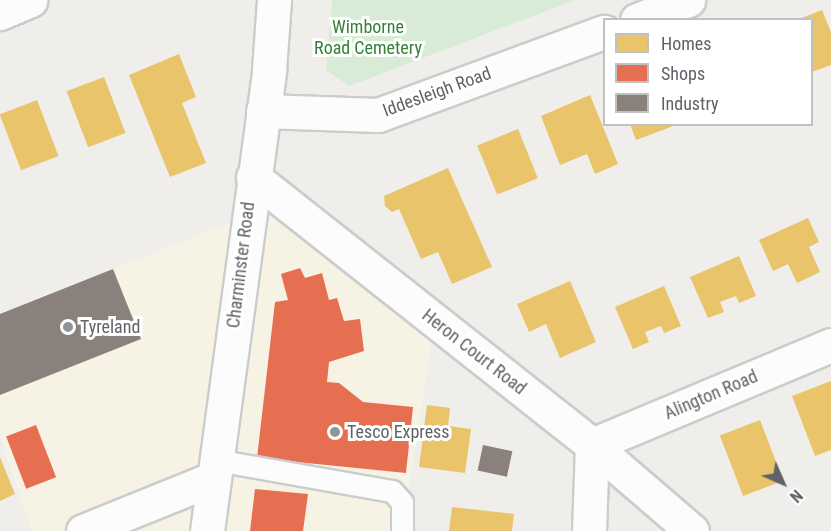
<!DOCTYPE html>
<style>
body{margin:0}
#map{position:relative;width:831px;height:531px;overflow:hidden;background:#efeeea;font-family:"Roboto Condensed",sans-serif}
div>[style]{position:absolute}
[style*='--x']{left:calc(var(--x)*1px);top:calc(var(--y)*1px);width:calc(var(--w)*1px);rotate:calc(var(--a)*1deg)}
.commercial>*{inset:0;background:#f7f3e4}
.green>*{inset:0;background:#d8ebd6}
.homes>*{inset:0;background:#e9c46a;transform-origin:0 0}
.shops>*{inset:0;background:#e76f51;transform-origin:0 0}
.industry>*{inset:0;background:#8a817c;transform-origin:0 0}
.roads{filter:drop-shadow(2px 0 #cbcccc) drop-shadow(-2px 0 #cbcccc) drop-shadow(0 2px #cbcccc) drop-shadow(0 -2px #cbcccc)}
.service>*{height:21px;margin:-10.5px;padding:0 10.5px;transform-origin:10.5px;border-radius:10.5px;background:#fdfcfc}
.minor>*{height:33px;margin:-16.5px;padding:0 16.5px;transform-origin:16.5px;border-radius:16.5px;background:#fdfcfc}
.secondary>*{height:33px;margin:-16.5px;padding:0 16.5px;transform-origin:16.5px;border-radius:16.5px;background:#fdfcfc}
.dots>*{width:16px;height:16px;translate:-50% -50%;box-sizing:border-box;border:3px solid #fff;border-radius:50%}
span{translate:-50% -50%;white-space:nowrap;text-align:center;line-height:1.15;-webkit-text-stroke:6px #fff;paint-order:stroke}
.park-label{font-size:18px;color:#348238}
.street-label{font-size:18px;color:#5f6368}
.poi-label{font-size:18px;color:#5f6368}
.left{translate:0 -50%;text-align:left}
.legend{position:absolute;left:603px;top:18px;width:210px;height:108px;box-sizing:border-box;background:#fff;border:2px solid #bfc1c3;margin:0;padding:8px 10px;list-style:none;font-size:18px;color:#5f6368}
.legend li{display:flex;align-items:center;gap:12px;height:30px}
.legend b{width:30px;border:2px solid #bfc1c3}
.north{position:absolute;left:753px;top:453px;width:60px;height:60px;-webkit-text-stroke:4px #fff;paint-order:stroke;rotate:135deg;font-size:16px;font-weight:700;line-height:24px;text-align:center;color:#5f6368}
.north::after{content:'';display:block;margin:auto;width:21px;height:27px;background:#5f6368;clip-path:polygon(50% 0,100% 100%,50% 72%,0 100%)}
</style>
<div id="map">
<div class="commercial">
<i style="clip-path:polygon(253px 177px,435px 322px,402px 531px,32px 531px,0 437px,0 314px,247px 216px)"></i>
</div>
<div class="green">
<i style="clip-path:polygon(332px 0,575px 0,349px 86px,326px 70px)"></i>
</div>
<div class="homes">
<i style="clip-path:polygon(822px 10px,831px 32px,831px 65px,812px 72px,812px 20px,799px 19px)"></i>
<i style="clip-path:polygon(179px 54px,196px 97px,182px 103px,206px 163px,170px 177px,129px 75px)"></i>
<i style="left:104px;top:77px;width:60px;height:40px;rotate:69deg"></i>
<i style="clip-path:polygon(590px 95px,618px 164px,595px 174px,587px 154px,560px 165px,541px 116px)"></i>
<i style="left:37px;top:100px;width:60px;height:40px;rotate:69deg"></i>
<i style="clip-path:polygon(630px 124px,676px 124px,676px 125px,636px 140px)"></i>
<i style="left:518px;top:129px;width:53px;height:44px;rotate:68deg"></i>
<i style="clip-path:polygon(448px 168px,492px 267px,452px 284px,438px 252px,421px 259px,399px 209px,392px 212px,385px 206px,384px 196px)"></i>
<i style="clip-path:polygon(808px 218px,819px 242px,809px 247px,820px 272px,797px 283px,788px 264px,773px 271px,759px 240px)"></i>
<i style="clip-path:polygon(739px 256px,756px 296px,739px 303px,736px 296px,720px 302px,724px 312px,708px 318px,690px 277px)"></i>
<i style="clip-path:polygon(570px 281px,596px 342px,560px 358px,546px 324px,529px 332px,517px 304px)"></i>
<i style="clip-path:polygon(664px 286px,681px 326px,664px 333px,661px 326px,645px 332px,649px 342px,633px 349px,615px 307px)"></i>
<i style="clip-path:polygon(831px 381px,831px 450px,815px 456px,792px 396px)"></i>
<i style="clip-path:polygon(427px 405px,450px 408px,448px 426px,471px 429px,465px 473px,419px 467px)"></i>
<i style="left:760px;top:420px;width:65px;height:43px;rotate:69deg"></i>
<i style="clip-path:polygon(0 457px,15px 494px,0 501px)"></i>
<i style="clip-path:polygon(452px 507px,514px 514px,512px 531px,449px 531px)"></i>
</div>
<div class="shops">
<i style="clip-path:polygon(300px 268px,305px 278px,322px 273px,329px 300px,337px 298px,344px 321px,360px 319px,364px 351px,329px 362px,327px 382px,339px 383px,363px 402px,413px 407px,406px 473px,257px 458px,275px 302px,288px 300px,281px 274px)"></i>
<i style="left:36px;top:425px;width:56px;height:32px;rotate:69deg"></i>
<i style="clip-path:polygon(255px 489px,308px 494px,303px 531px,250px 531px)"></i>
</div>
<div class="industry">
<i style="clip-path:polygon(113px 269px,141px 339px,0 395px,0 314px)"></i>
<i style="left:483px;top:445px;width:30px;height:26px;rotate:12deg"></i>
</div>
<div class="roads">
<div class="service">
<i style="--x:216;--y:460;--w:179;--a:10"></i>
<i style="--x:392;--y:491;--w:15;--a:48"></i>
<i style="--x:402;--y:502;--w:29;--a:90"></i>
</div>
<div class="minor">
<i style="--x:0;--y:13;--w:33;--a:-23"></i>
<i style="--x:637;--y:20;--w:55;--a:-21.4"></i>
<i style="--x:263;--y:111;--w:115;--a:2"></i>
<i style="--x:378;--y:115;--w:241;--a:-20.2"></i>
<i style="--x:253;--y:177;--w:432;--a:38.3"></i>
<i style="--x:592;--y:445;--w:132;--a:40.7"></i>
<i style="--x:83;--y:531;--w:141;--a:-22"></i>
<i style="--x:589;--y:531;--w:86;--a:-88"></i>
<i style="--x:592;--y:445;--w:259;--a:-22.7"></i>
</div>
<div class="secondary">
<i style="--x:207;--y:531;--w:465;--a:-82.3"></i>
<i style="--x:269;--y:70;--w:70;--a:-85.9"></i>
</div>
</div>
<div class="dots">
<i style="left:68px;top:327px;background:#919496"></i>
<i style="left:335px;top:432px;background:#919496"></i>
</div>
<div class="park-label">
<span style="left:368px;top:38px">Wimborne<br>Road Cemetery</span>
</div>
<div class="street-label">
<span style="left:437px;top:92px;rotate:-20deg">Iddesleigh Road</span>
<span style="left:241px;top:265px;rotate:-83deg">Charminster Road</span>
<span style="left:474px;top:352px;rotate:38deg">Heron Court Road</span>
<span style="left:711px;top:395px;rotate:-23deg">Alington Road</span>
</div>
<div class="poi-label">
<span class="left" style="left:80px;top:327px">Tyreland</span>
<span class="left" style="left:347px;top:432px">Tesco Express</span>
</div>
<ul class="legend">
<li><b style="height:16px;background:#e9c46a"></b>Homes</li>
<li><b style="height:16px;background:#e76f51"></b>Shops</li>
<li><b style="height:16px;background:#8a817c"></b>Industry</li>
</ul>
<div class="north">N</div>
</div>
